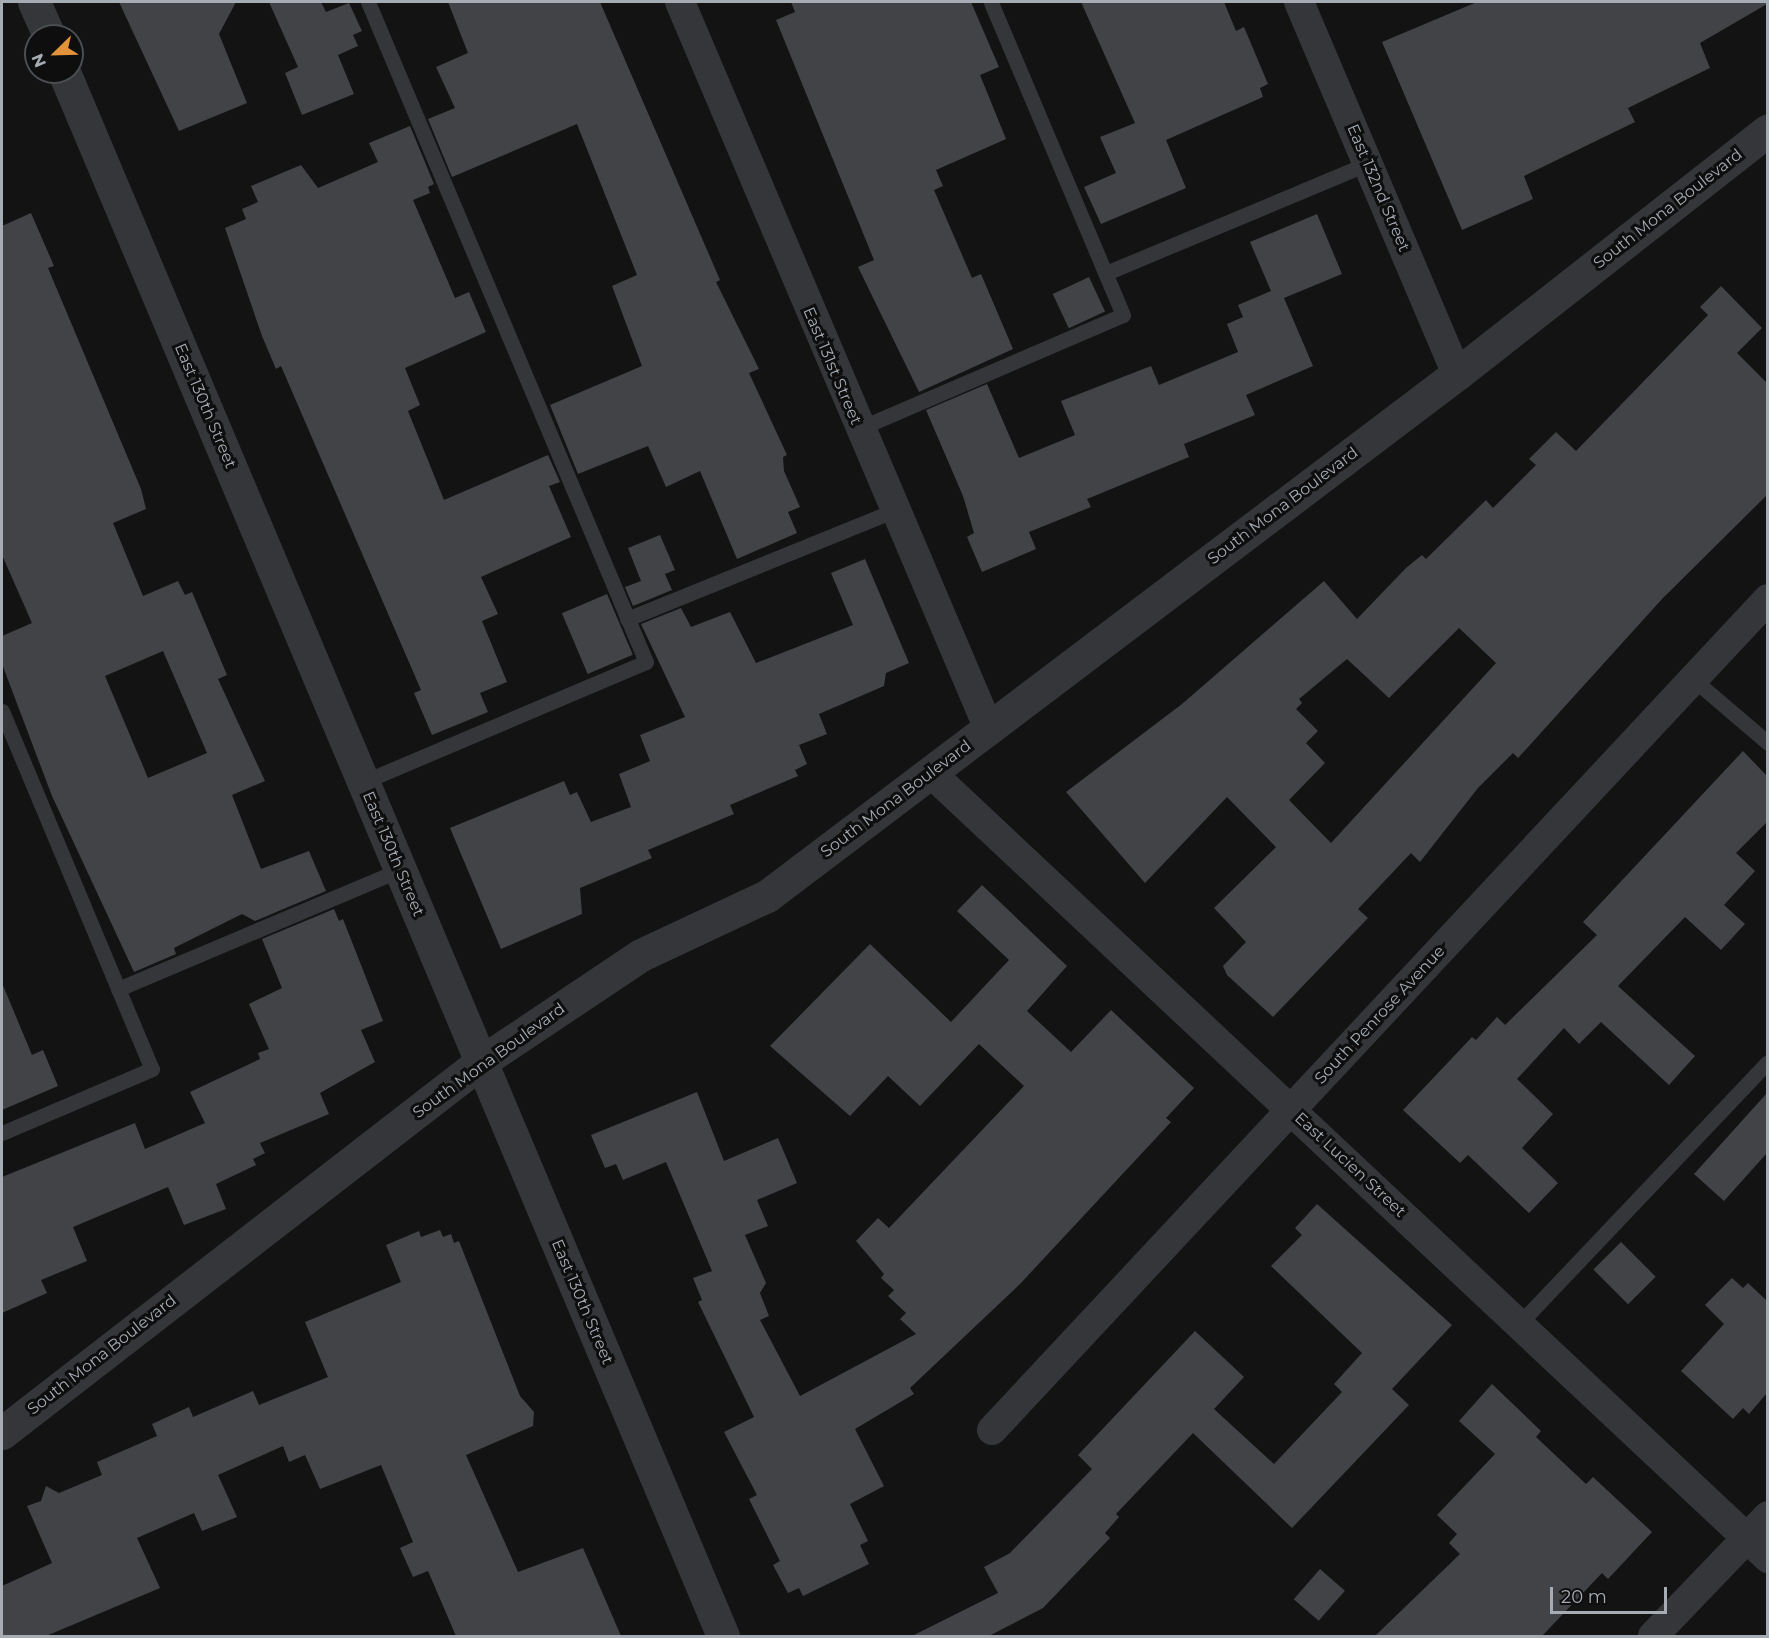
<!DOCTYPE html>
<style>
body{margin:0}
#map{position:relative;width:1769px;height:1638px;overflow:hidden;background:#131314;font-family:Montserrat,sans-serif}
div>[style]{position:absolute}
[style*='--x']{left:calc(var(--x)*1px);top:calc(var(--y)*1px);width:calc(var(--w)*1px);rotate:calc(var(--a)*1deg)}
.building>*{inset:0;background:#424347;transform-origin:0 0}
.service>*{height:15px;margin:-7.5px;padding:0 7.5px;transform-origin:7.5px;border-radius:7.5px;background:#343639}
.minor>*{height:30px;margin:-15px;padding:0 15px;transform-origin:15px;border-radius:15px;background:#343639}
.tertiary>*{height:33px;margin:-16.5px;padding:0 16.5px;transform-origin:16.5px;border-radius:16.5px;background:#343639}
span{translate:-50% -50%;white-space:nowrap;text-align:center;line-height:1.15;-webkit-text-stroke:6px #0e0e0f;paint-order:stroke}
.street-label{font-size:16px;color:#a5acb4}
.frame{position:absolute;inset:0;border:3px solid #a5acb4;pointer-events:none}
.north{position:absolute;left:24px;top:24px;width:60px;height:60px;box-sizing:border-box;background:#0e0e0f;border:2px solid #4a4d51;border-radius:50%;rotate:247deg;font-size:16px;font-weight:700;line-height:24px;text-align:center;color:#a5acb4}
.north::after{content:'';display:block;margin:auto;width:21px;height:27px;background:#e3923c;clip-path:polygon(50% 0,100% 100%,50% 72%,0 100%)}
.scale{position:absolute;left:1550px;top:1587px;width:117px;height:27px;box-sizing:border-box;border:3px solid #a5acb4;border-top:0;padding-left:8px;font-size:18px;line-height:21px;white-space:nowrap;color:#a5acb4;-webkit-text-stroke:4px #0e0e0f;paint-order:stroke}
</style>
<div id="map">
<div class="building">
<i style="clip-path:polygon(119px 2px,236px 2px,219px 34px,247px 103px,179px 131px)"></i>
<i style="clip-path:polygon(269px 2px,321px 2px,326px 12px,349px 3px,362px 31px,353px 35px,358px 46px,338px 55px,354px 94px,302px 115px,285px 73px,298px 67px)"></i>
<i style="clip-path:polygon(448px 2px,600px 2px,720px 280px,716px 282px,759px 369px,749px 373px,787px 455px,783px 457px,784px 471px,800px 507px,788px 512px,797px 533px,737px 559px,700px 471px,666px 487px,648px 446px,578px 474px,550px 405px,642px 366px,612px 286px,637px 275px,577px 124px,452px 177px,428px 119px,455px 108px,436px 67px,468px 53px)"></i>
<i style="clip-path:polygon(791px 2px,971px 2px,999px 67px,980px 75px,1006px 139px,936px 170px,943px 186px,934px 190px,972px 278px,981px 274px,1013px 349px,919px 392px,858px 267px,874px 260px,776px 20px,795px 12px)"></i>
<i style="clip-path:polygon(1081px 2px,1224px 2px,1236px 31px,1244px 27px,1268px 84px,1260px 88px,1263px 97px,1166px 140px,1186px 188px,1101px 224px,1084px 187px,1116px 173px,1100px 137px,1135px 123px)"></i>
<i style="clip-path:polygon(1477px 2px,1767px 2px,1767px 4px,1700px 43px,1710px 68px,1628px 108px,1635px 122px,1524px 176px,1533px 199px,1462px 230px,1382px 42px)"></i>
<i style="clip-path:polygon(410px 126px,434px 184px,428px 187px,430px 193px,413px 200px,455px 298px,469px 292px,486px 332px,405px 368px,420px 405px,408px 411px,444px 500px,548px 455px,560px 482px,549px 486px,571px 537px,481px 577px,498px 614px,482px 621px,507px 682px,480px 693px,488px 712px,432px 735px,414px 693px,421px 690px,281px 366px,276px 369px,262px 336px,225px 228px,246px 219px,242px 209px,258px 202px,251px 186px,301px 165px,318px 188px,378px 162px,369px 143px)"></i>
<i style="clip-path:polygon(evenodd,31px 213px,54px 266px,48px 268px,141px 489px,146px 509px,113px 523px,143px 596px,178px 581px,185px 595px,192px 592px,227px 675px,218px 679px,265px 781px,232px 795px,261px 869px,309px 851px,326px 891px,255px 921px,242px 914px,174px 948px,176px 954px,134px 972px,52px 796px,2px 664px,2px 636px,32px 623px,2px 555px,2px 226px,31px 213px,163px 651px,207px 753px,148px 778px,105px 676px,163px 651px)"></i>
<i style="clip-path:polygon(1317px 214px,1342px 274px,1284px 298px,1313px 366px,1246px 395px,1255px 415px,1184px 444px,1189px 457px,1087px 499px,1091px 507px,1029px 532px,1036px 549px,982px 572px,967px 537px,974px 533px,963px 496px,926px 410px,987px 384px,1019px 458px,1075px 435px,1061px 401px,1151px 366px,1159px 385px,1238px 352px,1227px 324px,1243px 317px,1238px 305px,1271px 291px,1250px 242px)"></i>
<i style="left:1089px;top:277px;width:38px;height:40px;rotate:65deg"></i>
<i style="clip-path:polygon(evenodd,1721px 286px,1762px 328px,1737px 353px,1767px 383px,1767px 495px,1662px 599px,1518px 758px,1513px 753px,1478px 788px,1420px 862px,1411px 853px,1358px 909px,1368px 918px,1273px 1017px,1227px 975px,1223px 966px,1246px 942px,1214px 908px,1276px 847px,1227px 797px,1145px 883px,1066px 792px,1182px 704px,1324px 581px,1357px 619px,1406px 568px,1422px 555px,1426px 559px,1486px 500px,1493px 508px,1536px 465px,1529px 459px,1556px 432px,1576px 451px,1708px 315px,1700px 307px,1721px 286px,1459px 628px,1496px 663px,1331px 843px,1289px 800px,1325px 763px,1306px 743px,1318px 731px,1296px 709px,1302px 703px,1299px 699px,1347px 659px,1389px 698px,1459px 628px)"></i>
<i style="clip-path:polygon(660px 535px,675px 570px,665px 574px,672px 590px,633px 606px,625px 587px,641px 581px,628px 548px)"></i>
<i style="clip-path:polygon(865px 559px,909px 663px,886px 673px,884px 686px,819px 714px,827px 734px,799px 745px,807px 764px,795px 770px,798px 776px,730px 805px,734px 814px,648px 850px,652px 858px,580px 888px,582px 914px,501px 949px,450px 828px,564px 781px,570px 795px,577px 792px,591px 822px,631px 807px,619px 774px,650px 761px,640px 735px,685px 717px,641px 624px,681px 608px,691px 627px,730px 612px,756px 663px,853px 625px,831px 573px)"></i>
<i style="left:607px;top:594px;width:66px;height:49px;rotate:67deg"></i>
<i style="clip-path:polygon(1743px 751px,1767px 776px,1767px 822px,1736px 853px,1755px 871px,1724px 905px,1745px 924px,1721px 950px,1685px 917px,1618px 986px,1695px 1056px,1669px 1085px,1601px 1022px,1579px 1044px,1564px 1028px,1517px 1079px,1553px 1114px,1522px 1148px,1558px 1183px,1529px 1213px,1468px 1155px,1460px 1163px,1403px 1110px,1472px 1037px,1476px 1040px,1497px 1017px,1505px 1025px,1597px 935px,1583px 922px)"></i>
<i style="clip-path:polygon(982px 885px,1067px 966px,1027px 1011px,1071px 1052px,1111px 1010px,1194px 1088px,1166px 1118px,1171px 1122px,1020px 1284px,910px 1388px,914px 1394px,855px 1429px,884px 1486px,850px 1504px,868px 1541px,860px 1545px,869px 1564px,803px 1596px,799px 1588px,788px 1593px,773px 1565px,780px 1561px,749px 1499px,757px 1495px,724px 1432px,754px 1417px,698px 1302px,702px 1300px,693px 1278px,712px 1271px,666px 1162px,623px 1180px,616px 1164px,605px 1168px,591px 1135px,697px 1092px,724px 1161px,778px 1138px,797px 1183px,757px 1200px,768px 1226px,745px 1235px,766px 1283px,760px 1293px,769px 1316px,760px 1320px,800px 1396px,916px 1334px,900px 1319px,906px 1313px,888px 1296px,894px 1290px,881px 1278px,884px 1274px,856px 1241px,878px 1218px,889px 1228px,1024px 1086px,979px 1044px,920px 1106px,888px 1076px,850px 1116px,770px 1046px,870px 944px,951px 1022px,1009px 960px,957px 911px)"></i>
<i style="clip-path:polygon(334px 909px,339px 921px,343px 919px,383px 1021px,361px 1030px,375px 1062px,320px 1093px,329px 1114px,260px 1143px,265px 1153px,253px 1159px,256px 1165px,216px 1184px,226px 1209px,184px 1225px,168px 1187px,73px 1227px,87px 1261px,41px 1280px,47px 1293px,2px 1313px,2px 1177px,135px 1123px,145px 1149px,205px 1123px,190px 1092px,260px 1059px,258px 1053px,269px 1049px,249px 1004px,282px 988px,262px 939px)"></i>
<i style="clip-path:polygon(2px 983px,32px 1055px,43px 1050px,58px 1086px,2px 1110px)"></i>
<i style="clip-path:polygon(1767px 1093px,1767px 1153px,1724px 1201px,1694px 1174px)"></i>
<i style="clip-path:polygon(1317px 1204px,1452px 1325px,1392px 1389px,1409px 1405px,1292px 1528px,1193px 1433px,1116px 1514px,1119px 1517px,1105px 1533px,1110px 1538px,1043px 1608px,989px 1636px,912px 1636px,998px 1593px,984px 1567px,1010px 1553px,1092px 1469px,1078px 1455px,1195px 1331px,1244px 1377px,1214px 1409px,1274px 1464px,1342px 1392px,1334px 1384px,1362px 1353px,1271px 1266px,1302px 1235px,1295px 1228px)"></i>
<i style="clip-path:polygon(440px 1230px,443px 1237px,451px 1234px,454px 1243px,459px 1241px,520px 1396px,534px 1412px,533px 1426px,466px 1455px,518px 1572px,583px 1548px,621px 1636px,456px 1636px,428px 1571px,413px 1577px,400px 1548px,413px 1542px,381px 1465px,320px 1489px,305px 1455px,289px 1462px,283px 1446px,218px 1475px,237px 1517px,202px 1531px,194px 1513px,137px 1538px,160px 1588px,46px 1636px,2px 1636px,2px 1586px,52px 1563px,27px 1506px,41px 1501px,46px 1486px,59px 1493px,102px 1475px,97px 1462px,157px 1436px,152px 1424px,189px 1407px,193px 1417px,253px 1391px,259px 1405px,328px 1377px,305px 1322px,401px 1282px,386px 1245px,419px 1231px,421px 1237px)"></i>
<i style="left:1621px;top:1242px;width:49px;height:39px;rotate:45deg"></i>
<i style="clip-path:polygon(1732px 1278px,1743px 1288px,1748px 1283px,1767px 1301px,1767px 1393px,1749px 1414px,1743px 1408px,1733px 1419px,1681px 1371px,1724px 1324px,1705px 1305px)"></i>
<i style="clip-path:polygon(1492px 1384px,1541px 1431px,1536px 1437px,1586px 1484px,1593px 1477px,1652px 1532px,1608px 1579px,1602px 1573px,1542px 1636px,1375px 1636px,1460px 1554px,1449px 1543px,1457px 1534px,1437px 1515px,1495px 1454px,1459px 1421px)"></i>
<i style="left:1320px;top:1569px;width:33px;height:40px;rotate:41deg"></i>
</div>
<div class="service">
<i style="--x:1106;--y:273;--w:283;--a:-22.7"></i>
<i style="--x:858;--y:429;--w:288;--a:-23.3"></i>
<i style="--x:1123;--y:315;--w:340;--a:-112.9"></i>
<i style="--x:627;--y:619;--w:287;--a:-22.1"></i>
<i style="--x:1693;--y:679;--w:99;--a:40.5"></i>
<i style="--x:2;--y:711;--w:388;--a:67.3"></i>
<i style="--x:152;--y:1069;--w:163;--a:156.9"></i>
<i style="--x:363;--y:782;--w:307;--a:-23"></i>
<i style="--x:646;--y:662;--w:716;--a:-112.84"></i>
<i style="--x:118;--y:989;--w:306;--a:-22.9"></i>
<i style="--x:1519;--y:1324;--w:361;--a:-46.5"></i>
</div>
<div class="minor">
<i style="--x:680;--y:2;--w:790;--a:66.97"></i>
<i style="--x:1299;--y:2;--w:404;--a:67"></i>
<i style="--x:931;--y:773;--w:1148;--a:43.16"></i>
<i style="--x:992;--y:1430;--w:1137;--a:-46.96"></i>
<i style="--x:1653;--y:1636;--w:166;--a:-46.2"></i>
</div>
<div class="tertiary">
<i style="--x:34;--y:2;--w:37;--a:66"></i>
<i style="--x:64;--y:72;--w:1697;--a:67.15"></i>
<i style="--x:2;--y:1433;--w:606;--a:-37.76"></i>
<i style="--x:481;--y:1062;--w:192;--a:-33.8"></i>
<i style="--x:641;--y:955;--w:139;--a:-25.1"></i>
<i style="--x:767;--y:896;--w:865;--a:-37.11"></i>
<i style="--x:1457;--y:374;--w:395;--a:-38.1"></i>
</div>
<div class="street-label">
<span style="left:1378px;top:188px;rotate:67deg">East 132nd Street</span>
<span style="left:1668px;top:209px;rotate:-38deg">South Mona Boulevard</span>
<span style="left:832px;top:366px;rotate:67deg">East 131st Street</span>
<span style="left:205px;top:406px;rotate:67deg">East 130th Street</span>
<span style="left:1283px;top:506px;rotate:-37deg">South Mona Boulevard</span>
<span style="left:896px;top:799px;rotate:-37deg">South Mona Boulevard</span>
<span style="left:393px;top:854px;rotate:67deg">East 130th Street</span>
<span style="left:1380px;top:1015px;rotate:-47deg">South Penrose Avenue</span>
<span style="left:489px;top:1061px;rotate:-36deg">South Mona Boulevard</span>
<span style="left:1350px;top:1165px;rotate:43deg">East Lucien Street</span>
<span style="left:582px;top:1302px;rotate:67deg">East 130th Street</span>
<span style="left:102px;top:1355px;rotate:-38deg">South Mona Boulevard</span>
</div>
<div class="frame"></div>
<div class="north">N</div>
<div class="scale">20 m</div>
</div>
